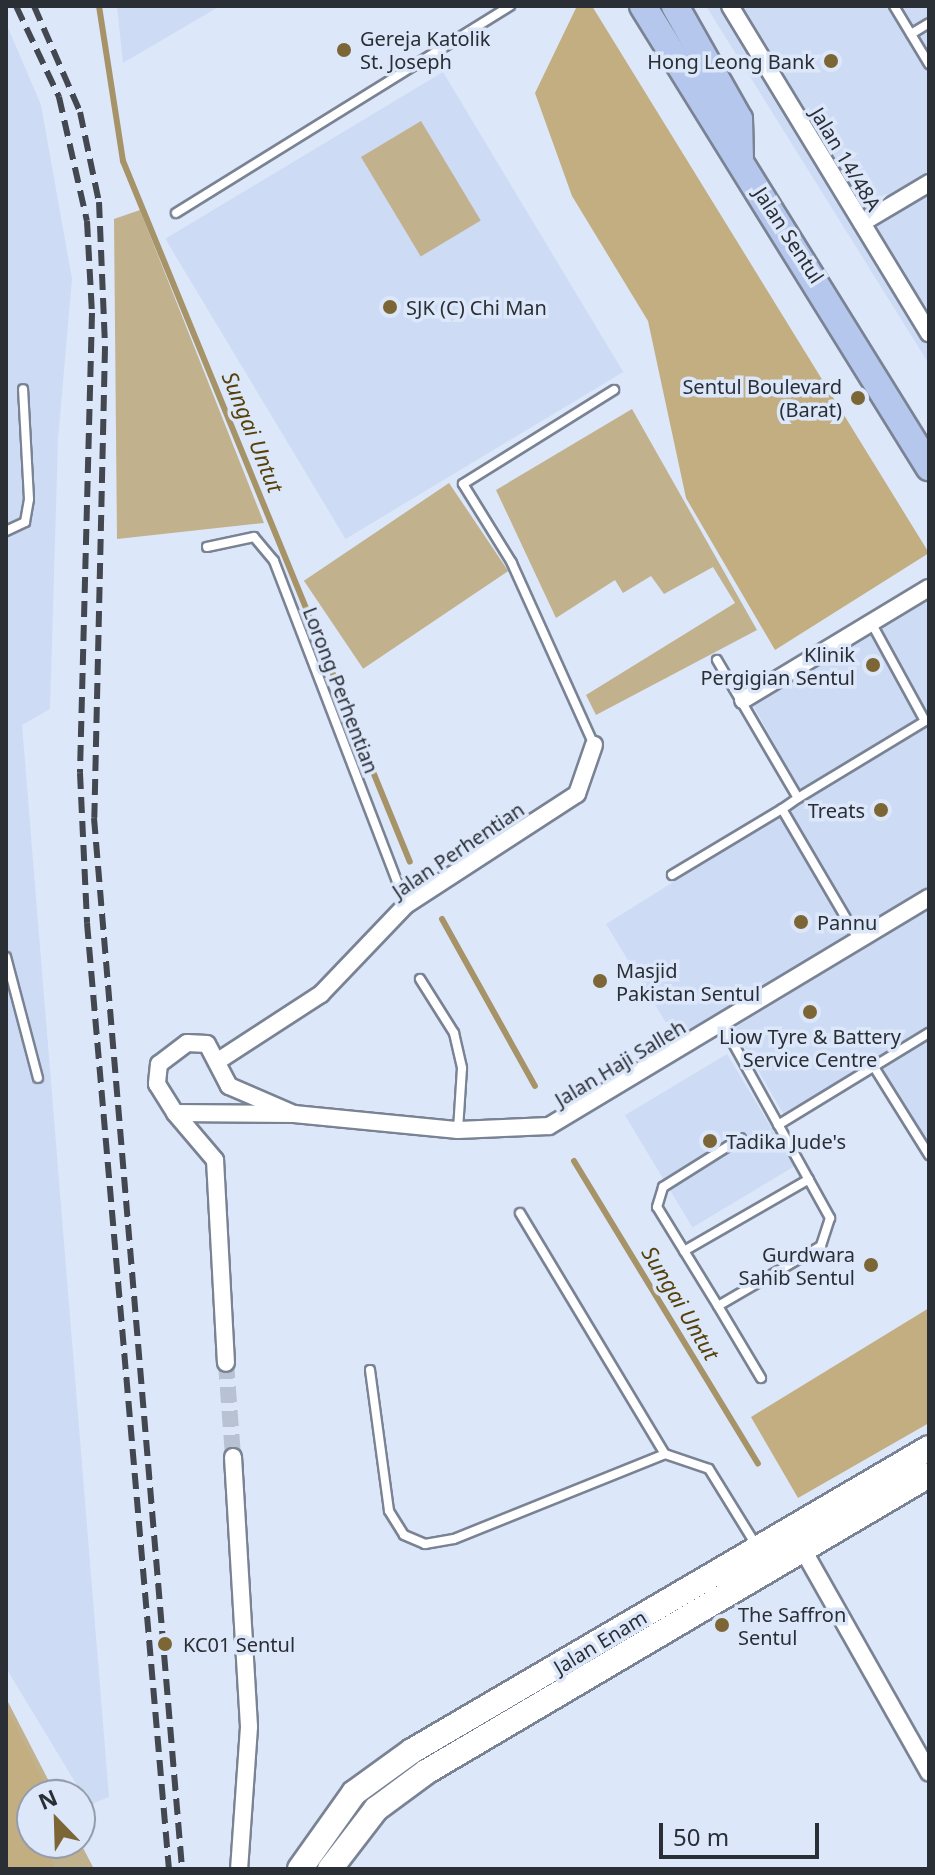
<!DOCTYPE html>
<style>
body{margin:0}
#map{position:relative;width:935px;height:1875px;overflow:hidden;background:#dce7fa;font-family:"Noto Sans",sans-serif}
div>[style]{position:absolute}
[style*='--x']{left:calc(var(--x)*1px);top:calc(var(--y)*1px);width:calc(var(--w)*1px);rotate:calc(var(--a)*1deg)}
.built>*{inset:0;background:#cddbf5;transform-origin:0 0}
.green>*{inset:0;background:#c2b18d;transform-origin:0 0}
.forest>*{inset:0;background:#c3ae82}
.stream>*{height:6px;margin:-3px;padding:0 3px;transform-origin:3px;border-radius:3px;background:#a79368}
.street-tunnel>*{height:16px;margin-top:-8px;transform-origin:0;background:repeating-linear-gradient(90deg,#b8c2d3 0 16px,transparent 0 24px)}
.roads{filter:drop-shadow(2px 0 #7a8394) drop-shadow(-2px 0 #7a8394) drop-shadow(0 2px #7a8394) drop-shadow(0 -2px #7a8394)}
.lane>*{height:8px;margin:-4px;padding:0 4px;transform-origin:4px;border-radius:4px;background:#fff}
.street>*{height:16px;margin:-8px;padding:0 8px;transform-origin:8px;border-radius:8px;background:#fff}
.secondary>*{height:24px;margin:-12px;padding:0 12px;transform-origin:12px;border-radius:12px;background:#fff}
.primary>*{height:26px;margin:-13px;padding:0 13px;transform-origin:13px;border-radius:13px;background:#b5c7ec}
.rail>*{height:6px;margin-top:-3px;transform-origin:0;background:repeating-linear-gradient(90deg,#424750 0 16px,transparent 0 24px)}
.dots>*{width:22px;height:22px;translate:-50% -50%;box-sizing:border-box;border:4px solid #dce7fa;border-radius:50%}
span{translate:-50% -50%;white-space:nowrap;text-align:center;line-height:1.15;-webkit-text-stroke:7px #dce7fa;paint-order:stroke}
.poi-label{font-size:20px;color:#2a2e35}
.left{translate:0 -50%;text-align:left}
.right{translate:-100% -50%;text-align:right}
.street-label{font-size:20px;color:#2a2e35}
.water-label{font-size:22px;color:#564108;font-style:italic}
.frame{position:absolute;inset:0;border:8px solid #2a2e35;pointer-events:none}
.north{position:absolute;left:16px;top:1779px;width:80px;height:80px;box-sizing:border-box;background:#dce7fa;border:2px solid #959dab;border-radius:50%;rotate:337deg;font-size:22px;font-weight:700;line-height:32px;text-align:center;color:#2a2e35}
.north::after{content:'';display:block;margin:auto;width:28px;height:36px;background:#7c6636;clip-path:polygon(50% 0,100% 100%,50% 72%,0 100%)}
.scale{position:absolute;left:659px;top:1823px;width:160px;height:36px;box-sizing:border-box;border:4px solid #2a2e35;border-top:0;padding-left:10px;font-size:24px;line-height:28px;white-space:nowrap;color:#2a2e35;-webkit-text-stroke:6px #dce7fa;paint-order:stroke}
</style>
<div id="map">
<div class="built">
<i style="clip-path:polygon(117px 6px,220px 6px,123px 63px)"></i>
<i style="clip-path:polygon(706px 6px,929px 6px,929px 364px)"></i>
<i style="clip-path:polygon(6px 23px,41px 105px,72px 279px,58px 439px,50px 709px,22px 725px,109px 1797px,89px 1805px,6px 1668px)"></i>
<i style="left:443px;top:72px;width:350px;height:324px;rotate:59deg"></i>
<i style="clip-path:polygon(929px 597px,929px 889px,679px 1044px,606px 924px,805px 800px,753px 705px)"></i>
<i style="clip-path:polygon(929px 908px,929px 1147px,875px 1060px,784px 1115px,734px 1028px)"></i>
<i style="left:727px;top:1054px;width:131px;height:119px;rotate:59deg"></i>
</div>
<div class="green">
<i style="left:421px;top:121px;width:116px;height:70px;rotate:59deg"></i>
<i style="clip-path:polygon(140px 210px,264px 523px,117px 539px,114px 219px)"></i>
<i style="clip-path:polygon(632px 409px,757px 630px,596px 715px,586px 695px,735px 603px,713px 567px,664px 594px,651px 576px,623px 593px,615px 580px,556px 618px,496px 490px)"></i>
<i style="left:449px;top:483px;width:106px;height:175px;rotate:56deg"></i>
<i style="clip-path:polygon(6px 1698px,56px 1795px,32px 1795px,32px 1843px,80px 1842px,94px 1869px,6px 1869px)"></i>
</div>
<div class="forest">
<i style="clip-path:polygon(577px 6px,592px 6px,929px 553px,775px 650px,686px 498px,648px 321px,572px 196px,535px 93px)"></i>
<i style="clip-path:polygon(929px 1308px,929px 1423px,798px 1498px,751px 1417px)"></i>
<i style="clip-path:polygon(6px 1706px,50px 1795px,32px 1795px,32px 1843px,44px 1843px,56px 1869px,6px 1869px)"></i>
</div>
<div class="stream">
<i style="--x:99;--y:6;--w:157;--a:81.2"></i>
<i style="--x:123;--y:161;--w:757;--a:67.74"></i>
<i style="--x:442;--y:919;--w:191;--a:60.9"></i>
<i style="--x:574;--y:1161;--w:354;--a:58.7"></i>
</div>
<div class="street-tunnel">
<i style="--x:226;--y:1363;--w:94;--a:85.7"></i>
</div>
<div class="roads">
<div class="lane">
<i style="--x:894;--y:6;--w:68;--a:58.9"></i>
<i style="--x:911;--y:34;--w:21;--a:-31"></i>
<i style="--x:176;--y:213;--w:393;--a:-31.8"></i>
<i style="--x:6;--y:531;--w:21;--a:-25"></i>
<i style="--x:25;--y:522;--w:23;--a:-80"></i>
<i style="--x:29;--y:499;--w:110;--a:-93.1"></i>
<i style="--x:207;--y:547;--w:48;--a:-12"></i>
<i style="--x:254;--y:537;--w:31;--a:50"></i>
<i style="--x:274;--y:561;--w:368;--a:69"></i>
<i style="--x:717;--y:660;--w:160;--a:59.6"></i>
<i style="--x:798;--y:798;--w:19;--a:145"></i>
<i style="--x:782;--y:809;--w:152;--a:59.6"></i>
<i style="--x:594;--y:745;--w:200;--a:-114.3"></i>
<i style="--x:512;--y:563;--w:93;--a:-121.8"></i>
<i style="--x:463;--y:484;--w:178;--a:-31.9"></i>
<i style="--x:798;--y:798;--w:149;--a:-31.2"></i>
<i style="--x:925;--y:721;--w:111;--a:-118.7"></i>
<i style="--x:672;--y:875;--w:128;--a:-31"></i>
<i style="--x:6;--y:957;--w:125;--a:75.2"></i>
<i style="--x:420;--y:979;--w:64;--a:57.8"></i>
<i style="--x:454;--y:1033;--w:36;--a:77"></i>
<i style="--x:462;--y:1068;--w:62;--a:93.7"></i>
<i style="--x:723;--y:1025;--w:221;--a:61"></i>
<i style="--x:830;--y:1218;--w:29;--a:108"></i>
<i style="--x:821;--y:1246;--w:119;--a:149.8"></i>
<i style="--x:718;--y:1306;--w:116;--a:-121.6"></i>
<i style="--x:657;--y:1207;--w:21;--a:-73"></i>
<i style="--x:663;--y:1187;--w:92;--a:-32.1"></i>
<i style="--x:874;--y:1067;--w:104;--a:58"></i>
<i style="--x:778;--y:1125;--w:177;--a:-31.4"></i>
<i style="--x:520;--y:1213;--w:281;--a:59"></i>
<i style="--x:684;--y:1251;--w:144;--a:-29.9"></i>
<i style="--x:718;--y:1306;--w:84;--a:59.2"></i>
<i style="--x:370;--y:1370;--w:142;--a:82.3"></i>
<i style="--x:389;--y:1511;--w:28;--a:58"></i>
<i style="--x:404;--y:1535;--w:23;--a:23"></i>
<i style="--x:425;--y:1544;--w:29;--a:-10"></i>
<i style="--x:454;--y:1539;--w:227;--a:-21.9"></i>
<i style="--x:665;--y:1454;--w:46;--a:18.8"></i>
<i style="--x:709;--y:1469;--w:89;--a:58.3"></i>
</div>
<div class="street">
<i style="--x:730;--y:6;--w:383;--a:58.7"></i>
<i style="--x:862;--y:223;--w:78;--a:-30.8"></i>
<i style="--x:743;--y:700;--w:217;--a:-31.1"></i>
<i style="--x:221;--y:1059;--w:119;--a:-33"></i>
<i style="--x:321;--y:994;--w:123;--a:-46.3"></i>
<i style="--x:406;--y:905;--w:204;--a:-33"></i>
<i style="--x:577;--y:794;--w:52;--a:-70.9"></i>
<i style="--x:175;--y:1113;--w:62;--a:49.6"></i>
<i style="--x:215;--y:1160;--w:203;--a:86.9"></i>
<i style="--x:294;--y:1114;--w:71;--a:-156.7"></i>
<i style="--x:229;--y:1086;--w:47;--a:-117.6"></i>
<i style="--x:207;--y:1044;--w:20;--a:-177"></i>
<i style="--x:187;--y:1043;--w:35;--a:143"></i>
<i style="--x:159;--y:1064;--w:20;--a:96"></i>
<i style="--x:157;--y:1084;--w:34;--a:58"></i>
<i style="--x:175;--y:1113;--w:119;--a:0.5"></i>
<i style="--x:294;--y:1114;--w:165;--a:5.6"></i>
<i style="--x:458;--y:1130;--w:91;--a:-2.5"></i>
<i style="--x:549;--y:1126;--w:443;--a:-31"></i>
<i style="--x:233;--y:1457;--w:270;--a:86.6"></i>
<i style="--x:249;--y:1727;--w:142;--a:94"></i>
<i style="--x:798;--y:1541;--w:266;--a:60.5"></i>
</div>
<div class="secondary">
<i style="--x:300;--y:1869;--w:93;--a:-54.6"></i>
<i style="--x:354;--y:1793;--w:72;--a:-35.9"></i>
<i style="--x:412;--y:1751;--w:599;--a:-30.37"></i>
<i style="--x:330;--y:1869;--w:76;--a:-52.5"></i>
<i style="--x:376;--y:1809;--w:62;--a:-36.5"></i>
<i style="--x:426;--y:1772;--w:584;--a:-30.56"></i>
</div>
<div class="primary">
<i style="--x:643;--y:6;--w:543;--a:58.18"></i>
<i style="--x:675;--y:6;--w:130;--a:60.5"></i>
<i style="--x:739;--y:119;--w:40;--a:88.6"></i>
</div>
</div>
<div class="rail">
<i style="--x:16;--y:6;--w:101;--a:64.7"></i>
<i style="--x:59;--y:97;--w:127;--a:77.3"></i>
<i style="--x:87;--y:221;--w:92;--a:86.9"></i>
<i style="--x:92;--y:313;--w:460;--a:91.5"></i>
<i style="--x:80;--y:773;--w:150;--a:87.3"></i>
<i style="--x:87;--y:923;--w:950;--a:85.05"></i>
<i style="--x:34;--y:6;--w:116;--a:66.5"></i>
<i style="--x:80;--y:112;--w:92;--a:78.1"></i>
<i style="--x:99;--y:202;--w:145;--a:87.6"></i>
<i style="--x:105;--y:347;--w:471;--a:91.3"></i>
<i style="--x:94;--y:818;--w:1055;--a:85.21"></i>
</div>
<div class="dots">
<i style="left:344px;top:50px;background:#7c6636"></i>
<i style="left:831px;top:61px;background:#7c6636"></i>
<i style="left:390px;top:307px;background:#7c6636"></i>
<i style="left:858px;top:398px;background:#7c6636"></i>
<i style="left:873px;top:665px;background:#7c6636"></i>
<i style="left:881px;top:810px;background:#7c6636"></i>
<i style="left:801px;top:922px;background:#7c6636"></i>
<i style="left:600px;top:981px;background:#7c6636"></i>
<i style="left:810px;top:1012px;background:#7c6636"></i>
<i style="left:710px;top:1141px;background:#7c6636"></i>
<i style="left:871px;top:1265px;background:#7c6636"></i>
<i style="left:722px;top:1625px;background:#7c6636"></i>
<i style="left:165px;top:1644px;background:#7c6636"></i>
</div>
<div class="poi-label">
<span class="left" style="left:360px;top:50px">Gereja Katolik<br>St. Joseph</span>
<span class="right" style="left:815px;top:61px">Hong Leong Bank</span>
<span class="left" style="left:406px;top:307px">SJK (C) Chi Man</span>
<span class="right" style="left:842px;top:398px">Sentul Boulevard<br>(Barat)</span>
<span class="right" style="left:855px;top:666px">Klinik<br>Pergigian Sentul</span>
<span class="right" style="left:865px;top:810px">Treats</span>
<span class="left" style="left:817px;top:922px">Pannu</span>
<span class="left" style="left:616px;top:982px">Masjid<br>Pakistan Sentul</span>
<span style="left:810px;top:1048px">Liow Tyre &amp; Battery<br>Service Centre</span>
<span class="left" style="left:726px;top:1141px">Tadika Jude's</span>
<span class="right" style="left:855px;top:1266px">Gurdwara<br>Sahib Sentul</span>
<span class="left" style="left:738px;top:1626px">The Saffron<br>Sentul</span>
<span class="left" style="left:183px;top:1644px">KC01 Sentul</span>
</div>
<div class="street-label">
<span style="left:846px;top:159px;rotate:59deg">Jalan 14/48A</span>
<span style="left:789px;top:235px;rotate:57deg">Jalan Sentul</span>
<span style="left:341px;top:690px;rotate:69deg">Lorong Perhentian</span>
<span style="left:458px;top:850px;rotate:-34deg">Jalan Perhentian</span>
<span style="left:620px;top:1063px;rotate:-31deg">Jalan Haji Salleh</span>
<span style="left:600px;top:1642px;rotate:-31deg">Jalan Enam</span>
</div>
<div class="water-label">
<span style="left:253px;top:432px;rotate:68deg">Sungai Untut</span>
<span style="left:681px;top:1303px;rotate:59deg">Sungai Untut</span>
</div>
<div class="frame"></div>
<div class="north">N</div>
<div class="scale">50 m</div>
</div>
